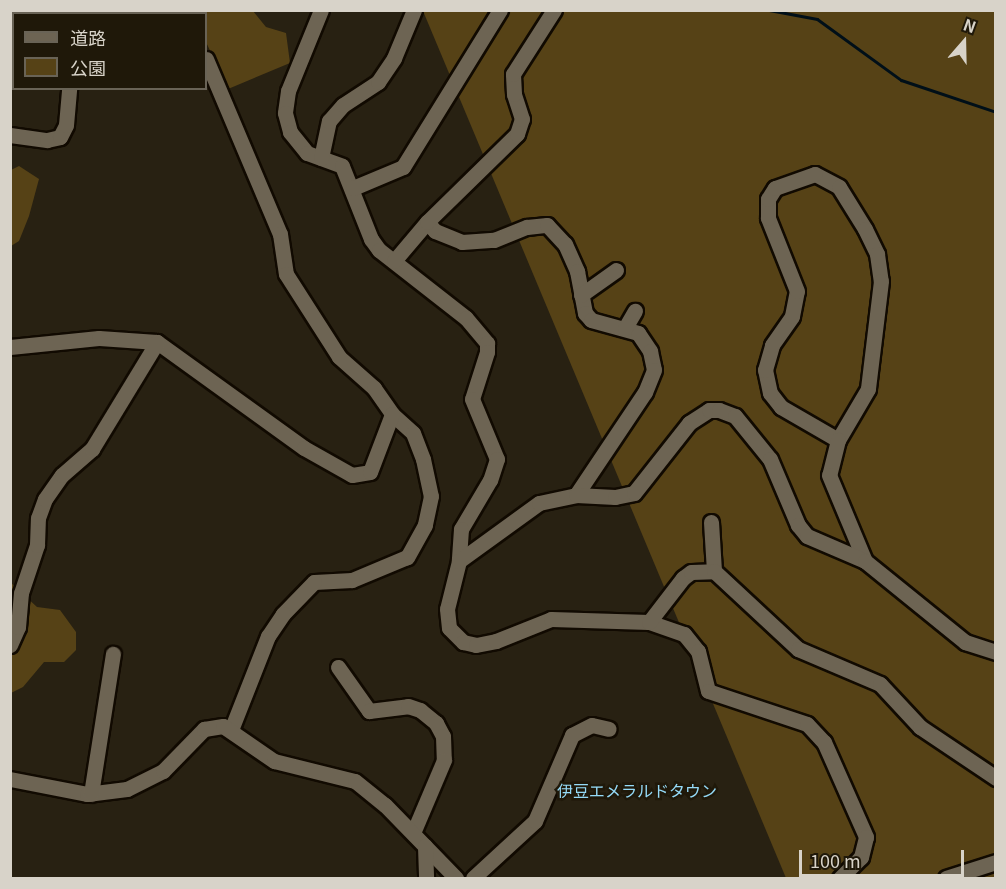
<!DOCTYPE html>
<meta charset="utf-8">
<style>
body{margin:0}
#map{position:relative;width:1006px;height:889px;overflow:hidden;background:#282112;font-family:Georgia,"Noto Sans JP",serif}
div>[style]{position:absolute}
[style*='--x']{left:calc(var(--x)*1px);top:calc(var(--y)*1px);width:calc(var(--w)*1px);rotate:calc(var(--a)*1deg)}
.green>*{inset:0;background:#564216}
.stream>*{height:3px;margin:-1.5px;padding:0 1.5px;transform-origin:1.5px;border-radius:1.5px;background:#000f18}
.roads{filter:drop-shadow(2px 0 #110a01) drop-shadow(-2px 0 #110a01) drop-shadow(0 2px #110a01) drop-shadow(0 -2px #110a01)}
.minor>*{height:15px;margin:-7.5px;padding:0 7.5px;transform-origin:7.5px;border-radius:7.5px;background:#6d6453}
span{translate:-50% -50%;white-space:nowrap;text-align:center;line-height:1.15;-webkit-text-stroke:5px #1f1809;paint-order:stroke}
.neighbourhood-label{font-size:16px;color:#95daf7}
.frame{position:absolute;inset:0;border:12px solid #d8d3c9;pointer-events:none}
.legend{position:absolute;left:12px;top:12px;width:195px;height:78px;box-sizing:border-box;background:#1f1809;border:2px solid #696356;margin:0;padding:8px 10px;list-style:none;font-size:18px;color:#d8d3c9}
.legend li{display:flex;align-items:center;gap:12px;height:30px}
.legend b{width:30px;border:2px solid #696356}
.north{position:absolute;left:934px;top:12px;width:60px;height:60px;-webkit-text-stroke:4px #1f1809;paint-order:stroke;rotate:20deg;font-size:16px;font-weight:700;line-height:24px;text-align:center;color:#d8d3c9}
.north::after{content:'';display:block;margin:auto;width:21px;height:27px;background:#d8d3c9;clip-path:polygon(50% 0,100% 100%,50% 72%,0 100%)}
.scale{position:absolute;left:799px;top:850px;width:165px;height:27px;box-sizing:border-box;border:3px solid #d8d3c9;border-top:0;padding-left:8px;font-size:18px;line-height:21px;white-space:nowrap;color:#d8d3c9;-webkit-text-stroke:4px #1f1809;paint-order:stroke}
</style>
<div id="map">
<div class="green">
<i style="clip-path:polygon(191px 11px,253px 11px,266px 27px,286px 33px,290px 63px,228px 89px,206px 42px,206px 14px)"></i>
<i style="clip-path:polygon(423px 11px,995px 11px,995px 878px,786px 878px)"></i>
<i style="clip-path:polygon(19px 166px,39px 179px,29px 216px,19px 241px,11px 246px,11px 170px)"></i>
<i style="clip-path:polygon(10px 582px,37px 607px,60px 610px,76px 632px,76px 650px,64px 662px,44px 662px,23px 687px,11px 693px)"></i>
</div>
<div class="stream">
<i style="--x:769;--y:10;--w:49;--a:10.6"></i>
<i style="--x:817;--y:19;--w:104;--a:36"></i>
<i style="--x:901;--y:80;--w:100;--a:18.6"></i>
</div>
<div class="roads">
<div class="minor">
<i style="--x:182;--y:10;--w:4;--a:63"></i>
<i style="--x:321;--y:10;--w:87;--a:112.2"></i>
<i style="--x:288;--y:91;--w:22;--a:98"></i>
<i style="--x:285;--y:113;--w:20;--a:75"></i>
<i style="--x:290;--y:132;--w:27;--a:51"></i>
<i style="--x:307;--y:153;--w:37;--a:20"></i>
<i style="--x:342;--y:166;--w:79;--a:68.3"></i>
<i style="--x:371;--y:239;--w:14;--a:54"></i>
<i style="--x:379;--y:250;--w:110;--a:38"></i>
<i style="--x:466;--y:318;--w:33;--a:50"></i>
<i style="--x:487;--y:343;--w:9;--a:90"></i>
<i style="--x:487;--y:352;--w:49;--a:107.7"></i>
<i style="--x:472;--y:399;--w:65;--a:67.4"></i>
<i style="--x:497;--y:459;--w:22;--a:108"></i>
<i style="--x:490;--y:480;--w:57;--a:120.6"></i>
<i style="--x:461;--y:529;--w:32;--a:94"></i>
<i style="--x:459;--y:561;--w:49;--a:104"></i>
<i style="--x:447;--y:609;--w:19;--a:84"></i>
<i style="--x:449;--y:628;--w:20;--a:45"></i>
<i style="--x:463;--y:642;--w:13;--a:13"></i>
<i style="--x:476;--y:645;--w:20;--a:-11"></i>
<i style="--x:496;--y:641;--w:59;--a:-21.8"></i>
<i style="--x:551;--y:619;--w:98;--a:1.8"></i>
<i style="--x:649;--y:622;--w:37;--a:19"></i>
<i style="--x:684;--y:634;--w:22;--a:51"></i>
<i style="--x:698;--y:651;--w:41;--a:76"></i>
<i style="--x:708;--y:691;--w:104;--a:18.4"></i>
<i style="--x:807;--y:724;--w:25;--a:47"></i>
<i style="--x:824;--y:742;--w:104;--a:66.1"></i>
<i style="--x:866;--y:837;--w:21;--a:104"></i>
<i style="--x:861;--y:857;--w:30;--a:135"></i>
<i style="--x:103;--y:14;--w:4;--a:-63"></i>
<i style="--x:10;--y:34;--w:4;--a:14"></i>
<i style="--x:206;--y:59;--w:190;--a:67.1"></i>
<i style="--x:280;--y:234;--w:40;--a:81.5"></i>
<i style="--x:286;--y:274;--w:98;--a:57.4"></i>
<i style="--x:339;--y:357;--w:47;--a:41.5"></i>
<i style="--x:374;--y:388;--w:32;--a:55"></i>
<i style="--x:392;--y:414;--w:28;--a:42"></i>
<i style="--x:413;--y:433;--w:28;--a:69"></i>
<i style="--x:423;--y:459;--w:38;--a:78"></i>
<i style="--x:431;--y:496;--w:30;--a:102"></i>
<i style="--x:425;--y:525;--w:37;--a:119"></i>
<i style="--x:407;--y:557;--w:60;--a:157.3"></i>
<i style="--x:352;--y:580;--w:38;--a:177"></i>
<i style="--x:314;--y:582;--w:45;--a:134.1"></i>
<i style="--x:283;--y:614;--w:27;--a:124"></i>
<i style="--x:268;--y:636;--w:101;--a:111.5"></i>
<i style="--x:10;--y:135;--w:37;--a:8"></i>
<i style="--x:47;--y:140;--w:13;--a:-13"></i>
<i style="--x:60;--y:137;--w:13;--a:-63"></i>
<i style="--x:66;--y:125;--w:37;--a:-85"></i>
<i style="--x:321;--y:158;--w:38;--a:-78"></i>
<i style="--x:329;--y:121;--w:21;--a:-49"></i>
<i style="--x:343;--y:105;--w:42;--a:-33.3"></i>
<i style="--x:378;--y:82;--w:29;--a:-56"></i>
<i style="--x:394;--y:58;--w:52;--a:-67.4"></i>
<i style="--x:815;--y:174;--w:27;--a:28"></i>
<i style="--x:839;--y:187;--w:49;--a:58.2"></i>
<i style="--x:865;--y:229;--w:28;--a:64"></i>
<i style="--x:877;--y:254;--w:27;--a:82"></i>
<i style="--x:881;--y:281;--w:109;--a:96.9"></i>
<i style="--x:868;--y:389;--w:59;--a:120.5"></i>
<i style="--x:838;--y:440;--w:66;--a:-149.9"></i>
<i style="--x:781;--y:407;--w:18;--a:-128"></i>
<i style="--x:770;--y:393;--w:24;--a:-102"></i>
<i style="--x:765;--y:370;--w:26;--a:-74"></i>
<i style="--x:772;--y:345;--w:35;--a:-55"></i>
<i style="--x:792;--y:316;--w:25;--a:-79"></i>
<i style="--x:797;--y:291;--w:79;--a:-111.7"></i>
<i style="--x:768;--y:218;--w:19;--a:-90"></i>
<i style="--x:768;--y:199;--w:13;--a:-58"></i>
<i style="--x:775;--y:188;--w:42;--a:-19.3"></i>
<i style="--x:353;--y:188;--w:54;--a:-22.8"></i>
<i style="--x:403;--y:167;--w:185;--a:-58.3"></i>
<i style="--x:427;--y:222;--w:12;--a:48"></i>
<i style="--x:435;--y:231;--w:29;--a:22"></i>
<i style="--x:462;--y:242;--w:32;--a:-4"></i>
<i style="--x:494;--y:240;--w:35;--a:-22"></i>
<i style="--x:527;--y:227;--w:20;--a:-6"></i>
<i style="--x:547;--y:225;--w:26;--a:47"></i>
<i style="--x:565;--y:244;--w:30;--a:66"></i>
<i style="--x:577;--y:271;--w:43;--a:79.2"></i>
<i style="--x:585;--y:313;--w:9;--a:49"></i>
<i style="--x:591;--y:320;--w:49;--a:15.5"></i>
<i style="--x:638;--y:333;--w:22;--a:56"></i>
<i style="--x:650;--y:351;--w:19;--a:78"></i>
<i style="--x:654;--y:370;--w:24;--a:112"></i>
<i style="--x:645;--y:392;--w:124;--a:123.8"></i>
<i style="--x:394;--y:261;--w:51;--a:-49.8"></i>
<i style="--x:427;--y:222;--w:126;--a:-44.4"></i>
<i style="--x:517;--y:134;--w:16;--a:-72"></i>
<i style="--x:522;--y:119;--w:26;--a:-108"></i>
<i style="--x:514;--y:94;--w:20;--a:-93"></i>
<i style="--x:513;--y:74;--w:76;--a:-57.4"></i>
<i style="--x:581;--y:295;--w:43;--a:-35.5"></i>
<i style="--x:625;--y:328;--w:20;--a:-60"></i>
<i style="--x:10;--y:347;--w:89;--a:-5.8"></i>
<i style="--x:99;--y:338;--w:58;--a:3.9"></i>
<i style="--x:157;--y:342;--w:181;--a:35.8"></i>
<i style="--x:304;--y:448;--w:55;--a:29.4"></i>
<i style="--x:352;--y:475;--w:18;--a:-9"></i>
<i style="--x:370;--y:472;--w:62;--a:-69.2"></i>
<i style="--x:838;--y:440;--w:36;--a:104"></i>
<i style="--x:829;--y:475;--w:93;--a:67.3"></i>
<i style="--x:711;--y:522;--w:49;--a:86.5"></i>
<i style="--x:459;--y:561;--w:99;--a:-35.9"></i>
<i style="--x:539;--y:503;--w:38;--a:-12"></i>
<i style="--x:576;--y:495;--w:39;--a:3"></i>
<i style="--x:615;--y:497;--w:19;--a:-12"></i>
<i style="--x:634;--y:493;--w:89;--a:-51.8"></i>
<i style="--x:689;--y:423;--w:24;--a:-33"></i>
<i style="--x:709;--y:410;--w:10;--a:0"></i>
<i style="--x:719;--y:410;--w:17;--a:21"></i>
<i style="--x:735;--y:416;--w:55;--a:50.9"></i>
<i style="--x:770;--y:459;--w:72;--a:67"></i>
<i style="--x:798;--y:525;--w:14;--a:51"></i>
<i style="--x:807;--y:536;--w:63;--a:23.3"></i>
<i style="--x:865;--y:561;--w:129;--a:39"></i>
<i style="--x:965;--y:642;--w:33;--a:18"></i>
<i style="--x:649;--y:622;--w:56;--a:-52.3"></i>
<i style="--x:683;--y:578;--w:10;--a:-37"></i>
<i style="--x:691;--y:572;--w:23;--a:-2"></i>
<i style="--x:714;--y:571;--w:115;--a:42.9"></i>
<i style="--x:798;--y:649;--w:89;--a:23.1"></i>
<i style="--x:880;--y:684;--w:59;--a:47.1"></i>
<i style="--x:920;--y:727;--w:92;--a:33.9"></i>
<i style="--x:10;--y:645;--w:20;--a:-66"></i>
<i style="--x:18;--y:627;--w:34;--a:-85"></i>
<i style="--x:21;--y:593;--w:51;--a:-71.6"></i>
<i style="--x:37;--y:545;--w:27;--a:-88"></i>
<i style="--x:38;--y:518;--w:20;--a:-70"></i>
<i style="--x:45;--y:499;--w:29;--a:-55"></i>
<i style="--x:62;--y:475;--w:40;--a:-41"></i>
<i style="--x:92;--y:449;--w:125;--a:-58.7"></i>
<i style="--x:338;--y:667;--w:54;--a:54.8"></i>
<i style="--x:369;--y:711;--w:39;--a:-7"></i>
<i style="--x:408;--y:706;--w:13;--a:18"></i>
<i style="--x:420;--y:710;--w:21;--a:39"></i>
<i style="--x:436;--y:723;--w:15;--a:62"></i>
<i style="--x:443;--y:736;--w:24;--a:88"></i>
<i style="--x:444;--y:760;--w:79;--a:113"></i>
<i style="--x:10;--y:779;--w:78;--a:11"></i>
<i style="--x:87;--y:794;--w:40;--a:-7.1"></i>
<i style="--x:127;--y:789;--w:40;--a:-26.6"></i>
<i style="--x:163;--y:771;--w:59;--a:-45.7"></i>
<i style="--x:204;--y:729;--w:19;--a:-9"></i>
<i style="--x:223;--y:726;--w:62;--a:34.5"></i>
<i style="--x:274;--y:761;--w:83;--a:13.9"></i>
<i style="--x:355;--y:781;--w:38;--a:39"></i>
<i style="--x:385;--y:805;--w:102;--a:45.8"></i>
<i style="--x:91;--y:794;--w:142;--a:-81.1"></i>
<i style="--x:425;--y:846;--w:32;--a:88"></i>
<i style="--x:473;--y:878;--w:84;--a:-42.6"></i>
<i style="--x:535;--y:821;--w:94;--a:-66.7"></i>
<i style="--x:572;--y:735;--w:22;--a:-27"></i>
<i style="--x:592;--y:725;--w:17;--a:13"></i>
<i style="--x:946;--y:878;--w:52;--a:-17.7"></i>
</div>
</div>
<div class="neighbourhood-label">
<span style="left:637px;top:790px">伊豆エメラルドタウン</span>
</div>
<div class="frame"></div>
<ul class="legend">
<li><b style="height:8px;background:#6d6453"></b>道路</li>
<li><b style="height:16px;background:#564216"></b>公園</li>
</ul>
<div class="north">N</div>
<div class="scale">100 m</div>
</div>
